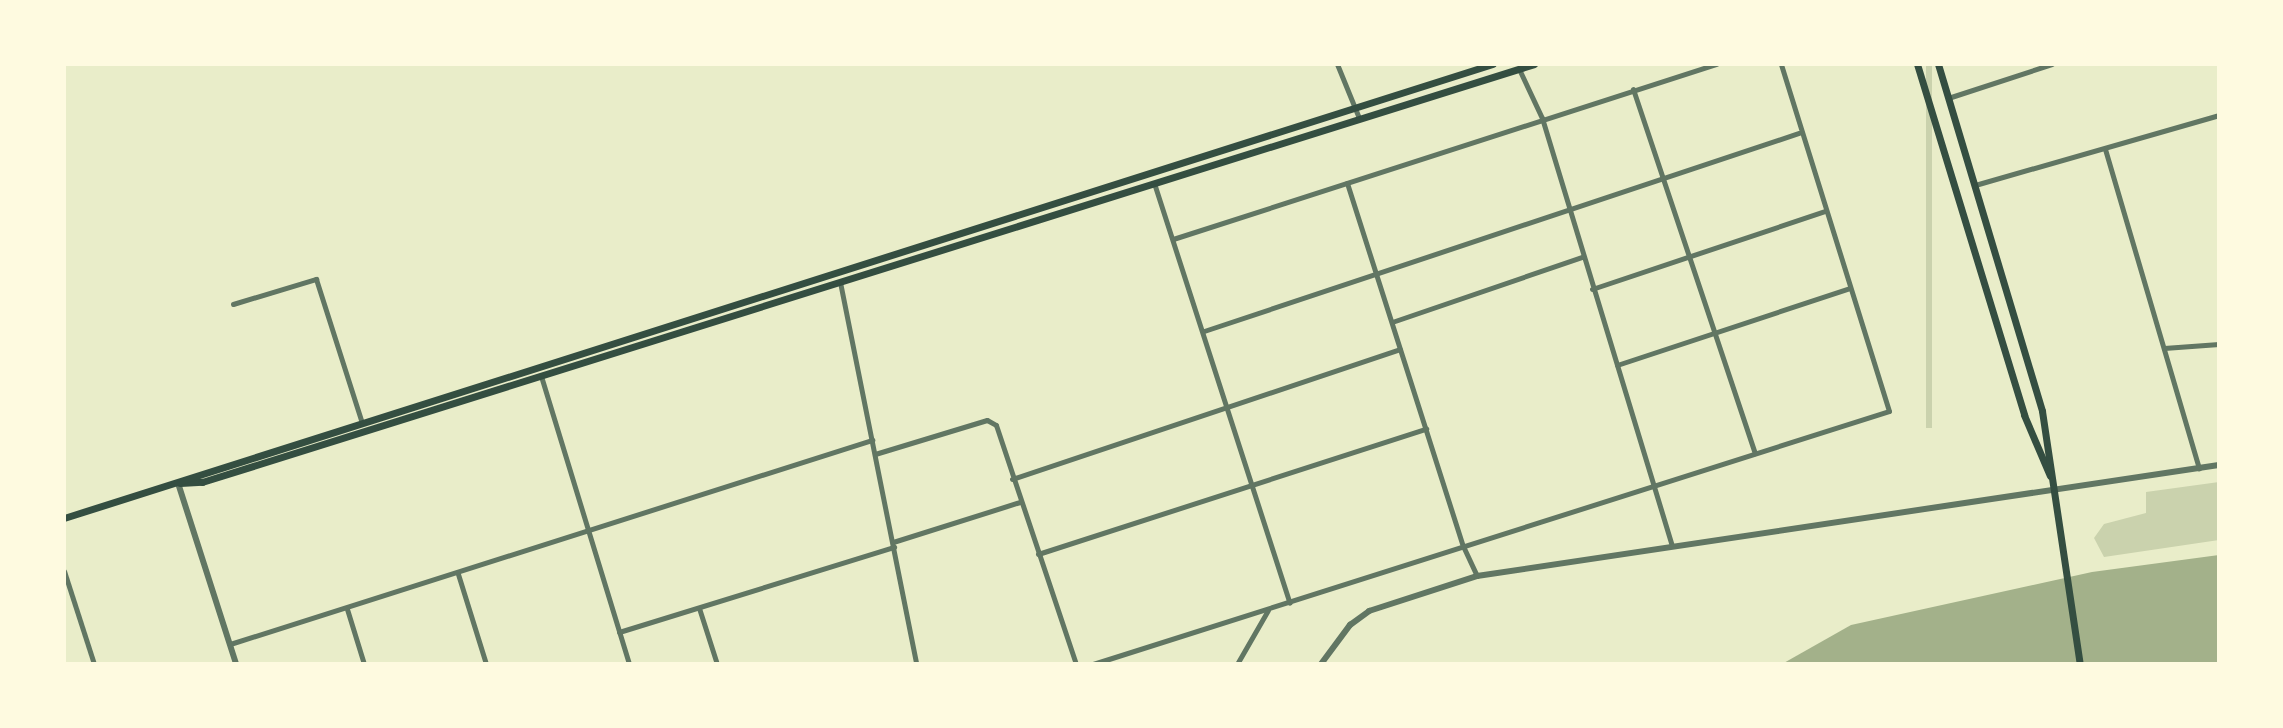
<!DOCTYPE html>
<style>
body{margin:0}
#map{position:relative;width:2283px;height:728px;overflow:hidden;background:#e9edc9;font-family:"Roboto Condensed",sans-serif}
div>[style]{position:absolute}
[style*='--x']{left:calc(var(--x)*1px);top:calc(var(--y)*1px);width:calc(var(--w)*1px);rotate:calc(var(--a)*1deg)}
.green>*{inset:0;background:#cad2ad;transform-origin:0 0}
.water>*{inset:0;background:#a3b18a}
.minor>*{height:5px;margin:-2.5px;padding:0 2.5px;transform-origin:2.5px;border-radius:2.5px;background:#617663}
.tertiary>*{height:6px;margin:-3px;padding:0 3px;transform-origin:3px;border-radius:3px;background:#617663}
.secondary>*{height:7px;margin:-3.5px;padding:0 3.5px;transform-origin:3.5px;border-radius:3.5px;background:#344e41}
span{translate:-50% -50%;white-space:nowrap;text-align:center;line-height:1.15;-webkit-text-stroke:8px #fefae0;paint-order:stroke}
.frame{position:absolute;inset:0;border:66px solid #fefae0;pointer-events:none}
</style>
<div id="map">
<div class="green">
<i style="left:1926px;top:64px;width:6px;height:364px"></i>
<i style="clip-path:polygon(2219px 482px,2219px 540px,2104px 557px,2094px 538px,2104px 524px,2146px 513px,2146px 492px)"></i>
</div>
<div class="water">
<i style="clip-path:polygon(2219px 555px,2219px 664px,1782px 664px,1851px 625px,2092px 572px)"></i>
</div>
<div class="minor">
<i style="--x:1337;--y:64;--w:58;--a:67.8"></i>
<i style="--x:1519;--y:69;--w:54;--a:64.9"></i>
<i style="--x:1542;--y:118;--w:447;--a:73.1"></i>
<i style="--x:1633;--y:89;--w:384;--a:71.5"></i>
<i style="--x:1948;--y:98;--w:109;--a:-18.1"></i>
<i style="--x:2105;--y:149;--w:333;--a:73.6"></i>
<i style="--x:1154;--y:183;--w:441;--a:72.1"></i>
<i style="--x:1347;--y:183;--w:381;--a:72.3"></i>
<i style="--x:1463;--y:546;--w:33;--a:65"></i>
<i style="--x:1975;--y:185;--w:254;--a:-16"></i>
<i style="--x:1173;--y:239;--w:571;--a:-17.86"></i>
<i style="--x:840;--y:282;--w:389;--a:78.7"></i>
<i style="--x:1592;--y:289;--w:246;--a:-18.5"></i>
<i style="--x:233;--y:304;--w:87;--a:-16.8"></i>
<i style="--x:316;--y:279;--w:151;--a:72.3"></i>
<i style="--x:1392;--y:322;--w:201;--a:-18.9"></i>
<i style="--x:1204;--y:331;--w:627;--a:-18.41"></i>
<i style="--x:2164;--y:348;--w:55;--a:-4.2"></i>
<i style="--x:1617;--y:365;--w:245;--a:-18.3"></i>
<i style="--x:541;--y:376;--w:301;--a:73"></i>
<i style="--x:875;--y:454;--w:117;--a:-16.9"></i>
<i style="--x:987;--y:420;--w:10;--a:29"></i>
<i style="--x:996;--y:425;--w:252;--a:71.5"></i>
<i style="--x:1012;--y:479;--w:409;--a:-18.5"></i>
<i style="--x:893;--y:542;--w:133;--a:-17.5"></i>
<i style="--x:1038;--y:554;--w:408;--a:-17.9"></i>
<i style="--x:64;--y:571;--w:98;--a:72.1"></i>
<i style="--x:458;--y:574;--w:94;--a:72.7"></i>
<i style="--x:699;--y:608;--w:59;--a:72.2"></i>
<i style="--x:347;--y:609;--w:58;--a:72.8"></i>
<i style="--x:619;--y:632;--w:288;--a:-17.2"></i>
<i style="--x:230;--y:644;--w:674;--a:-17.63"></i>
<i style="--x:1093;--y:664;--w:835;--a:-17.63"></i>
<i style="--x:1889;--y:411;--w:363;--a:-107.3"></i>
<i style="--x:1237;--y:664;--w:62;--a:-60.1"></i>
</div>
<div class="tertiary">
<i style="--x:178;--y:483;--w:190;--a:72.2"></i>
<i style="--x:1321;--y:664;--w:49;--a:-53.4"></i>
<i style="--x:1350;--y:625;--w:24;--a:-36"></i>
<i style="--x:1369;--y:611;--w:114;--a:-18"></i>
<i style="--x:1477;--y:576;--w:750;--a:-8.51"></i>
</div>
<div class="secondary">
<i style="--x:1917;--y:64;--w:367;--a:73"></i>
<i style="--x:2024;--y:415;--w:66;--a:66.9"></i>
<i style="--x:1938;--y:64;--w:362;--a:73.3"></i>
<i style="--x:2042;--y:411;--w:256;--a:81.5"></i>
<i style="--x:180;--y:483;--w:22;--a:-3"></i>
<i style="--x:202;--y:482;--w:1396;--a:-17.42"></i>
<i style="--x:64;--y:518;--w:1499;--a:-17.63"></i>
</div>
<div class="frame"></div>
</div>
